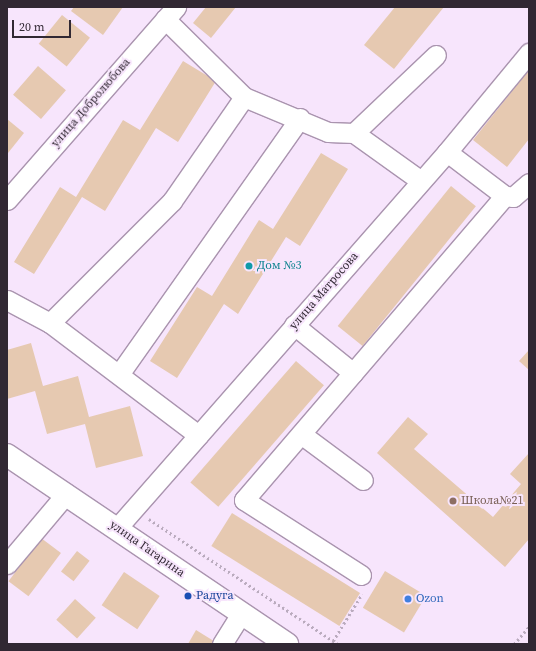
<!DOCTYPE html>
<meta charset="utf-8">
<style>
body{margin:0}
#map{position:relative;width:536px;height:651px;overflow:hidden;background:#f7e5fc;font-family:"Source Serif 4",serif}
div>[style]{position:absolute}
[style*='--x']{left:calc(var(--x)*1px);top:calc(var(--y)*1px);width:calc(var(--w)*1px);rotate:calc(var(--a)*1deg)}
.building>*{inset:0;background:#e6c9b1;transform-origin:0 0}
.path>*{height:2.5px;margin-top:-1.25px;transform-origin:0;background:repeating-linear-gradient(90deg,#baabbe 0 2px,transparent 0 5px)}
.roads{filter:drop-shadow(1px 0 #aa94af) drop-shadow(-1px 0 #aa94af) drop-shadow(0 1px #aa94af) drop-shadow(0 -1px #aa94af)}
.minor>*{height:19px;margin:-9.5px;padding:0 9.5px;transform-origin:9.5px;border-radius:9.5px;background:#fff}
.major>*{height:22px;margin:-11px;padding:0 11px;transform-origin:11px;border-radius:11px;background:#fff}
.dots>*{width:11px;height:11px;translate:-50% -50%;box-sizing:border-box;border:2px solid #f7e5fc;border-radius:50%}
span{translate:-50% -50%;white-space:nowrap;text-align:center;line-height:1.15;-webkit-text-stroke:4px #f7e5fc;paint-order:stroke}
.street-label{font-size:12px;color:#312833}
.culture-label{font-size:12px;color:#0d838f}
.left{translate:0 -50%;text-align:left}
.education-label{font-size:12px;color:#785e54}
.transit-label{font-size:12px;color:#164399}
.shop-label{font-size:12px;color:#366cbe}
.frame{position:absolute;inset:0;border:8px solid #312833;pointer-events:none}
.scale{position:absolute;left:12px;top:20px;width:59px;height:18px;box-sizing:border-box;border:2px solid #312833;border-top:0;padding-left:5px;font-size:12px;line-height:14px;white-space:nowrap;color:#312833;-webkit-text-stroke:3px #f7e5fc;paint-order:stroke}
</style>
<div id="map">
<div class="building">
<i style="clip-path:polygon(74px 7px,123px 7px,103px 35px,71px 11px)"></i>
<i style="clip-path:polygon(206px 7px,236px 7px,211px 38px,193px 23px)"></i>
<i style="clip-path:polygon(395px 7px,444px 7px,394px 69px,364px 45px)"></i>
<i style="left:62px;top:15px;width:36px;height:37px;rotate:39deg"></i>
<i style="clip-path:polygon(183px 61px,216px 81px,178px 142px,156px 128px,105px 211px,82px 197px,34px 274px,14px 262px,60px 187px,76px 197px,123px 120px,140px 130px)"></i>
<i style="left:38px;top:66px;width:37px;height:38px;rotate:41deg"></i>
<i style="clip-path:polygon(529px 70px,529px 139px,507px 167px,473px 140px)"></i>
<i style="clip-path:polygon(7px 119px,24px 133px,8px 153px,7px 152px)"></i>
<i style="clip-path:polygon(321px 153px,348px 169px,300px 246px,286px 237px,238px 314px,224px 304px,177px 378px,150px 361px,197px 287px,212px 296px,259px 220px,273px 229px)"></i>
<i style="left:451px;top:186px;width:32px;height:180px;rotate:39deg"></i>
<i style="clip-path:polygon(31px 343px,43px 386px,78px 376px,89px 417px,130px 406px,143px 456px,96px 468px,85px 424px,47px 434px,35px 391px,7px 399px,7px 350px)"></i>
<i style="clip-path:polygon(529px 350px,529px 370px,519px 361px)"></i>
<i style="left:296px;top:361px;width:37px;height:161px;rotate:41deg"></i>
<i style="clip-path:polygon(408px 417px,428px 434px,414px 449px,493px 517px,521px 484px,510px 474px,529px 453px,529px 539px,505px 567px,377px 453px)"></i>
<i style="left:232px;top:513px;width:151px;height:39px;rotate:32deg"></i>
<i style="left:41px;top:538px;width:25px;height:54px;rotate:37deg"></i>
<i style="left:77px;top:551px;width:16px;height:26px;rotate:38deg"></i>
<i style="left:385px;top:571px;width:48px;height:43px;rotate:31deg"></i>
<i style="left:124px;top:572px;width:43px;height:40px;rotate:34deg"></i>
<i style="left:75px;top:599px;width:28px;height:28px;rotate:42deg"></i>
<i style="clip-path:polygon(196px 630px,217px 643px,216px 644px,188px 644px)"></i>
</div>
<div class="path">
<i style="--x:149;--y:519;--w:227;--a:33.5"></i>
<i style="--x:333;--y:641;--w:55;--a:-58.3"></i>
<i style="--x:514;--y:644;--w:23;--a:-49"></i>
</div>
<div class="roads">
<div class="minor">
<i style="--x:165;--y:19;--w:111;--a:44.6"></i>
<i style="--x:244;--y:97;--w:91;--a:22.6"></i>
<i style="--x:328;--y:132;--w:26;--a:2"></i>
<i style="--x:354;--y:133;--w:82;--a:35.6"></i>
<i style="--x:354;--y:133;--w:113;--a:-43.6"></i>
<i style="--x:447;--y:152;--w:73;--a:37.2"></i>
<i style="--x:505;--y:196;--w:8;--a:7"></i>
<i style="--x:513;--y:197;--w:21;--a:-41"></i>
<i style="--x:7;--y:200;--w:257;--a:-48.8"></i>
<i style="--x:7;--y:300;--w:49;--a:28.1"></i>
<i style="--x:50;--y:323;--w:186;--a:37.1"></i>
<i style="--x:50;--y:323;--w:173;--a:-45"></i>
<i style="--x:172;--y:201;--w:126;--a:-55.3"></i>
<i style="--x:294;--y:325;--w:76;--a:39.1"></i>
<i style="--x:120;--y:373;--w:312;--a:-54.8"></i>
<i style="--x:301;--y:434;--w:77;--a:36.6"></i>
<i style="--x:117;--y:528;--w:500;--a:-48.73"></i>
<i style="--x:447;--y:152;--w:129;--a:-50.4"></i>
<i style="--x:7;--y:564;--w:92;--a:-49.9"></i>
<i style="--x:361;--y:575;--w:139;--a:-147.3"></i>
<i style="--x:244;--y:500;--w:401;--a:-49.4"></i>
<i style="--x:222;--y:644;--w:36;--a:-58"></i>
</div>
<div class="major">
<i style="--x:7;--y:455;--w:338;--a:34"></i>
</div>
</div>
<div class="dots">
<i style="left:249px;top:266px;background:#0f9aa8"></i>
<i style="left:453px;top:501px;background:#8d6e63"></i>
<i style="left:188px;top:596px;background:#1a4fb4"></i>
<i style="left:408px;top:599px;background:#3f7fe0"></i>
</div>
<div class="street-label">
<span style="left:91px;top:103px;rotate:-49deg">улица Добролюбова</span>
<span style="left:324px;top:291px;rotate:-49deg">улица Матросова</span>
<span style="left:147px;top:549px;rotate:35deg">улица Гагарина</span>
</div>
<div class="culture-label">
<span class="left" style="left:257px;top:266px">Дом №3</span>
</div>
<div class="education-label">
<span class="left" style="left:461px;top:501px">Школа№21</span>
</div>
<div class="transit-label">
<span class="left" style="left:196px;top:596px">Радуга</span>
</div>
<div class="shop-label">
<span class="left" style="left:416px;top:599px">Ozon</span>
</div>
<div class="frame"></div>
<div class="scale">20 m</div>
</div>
